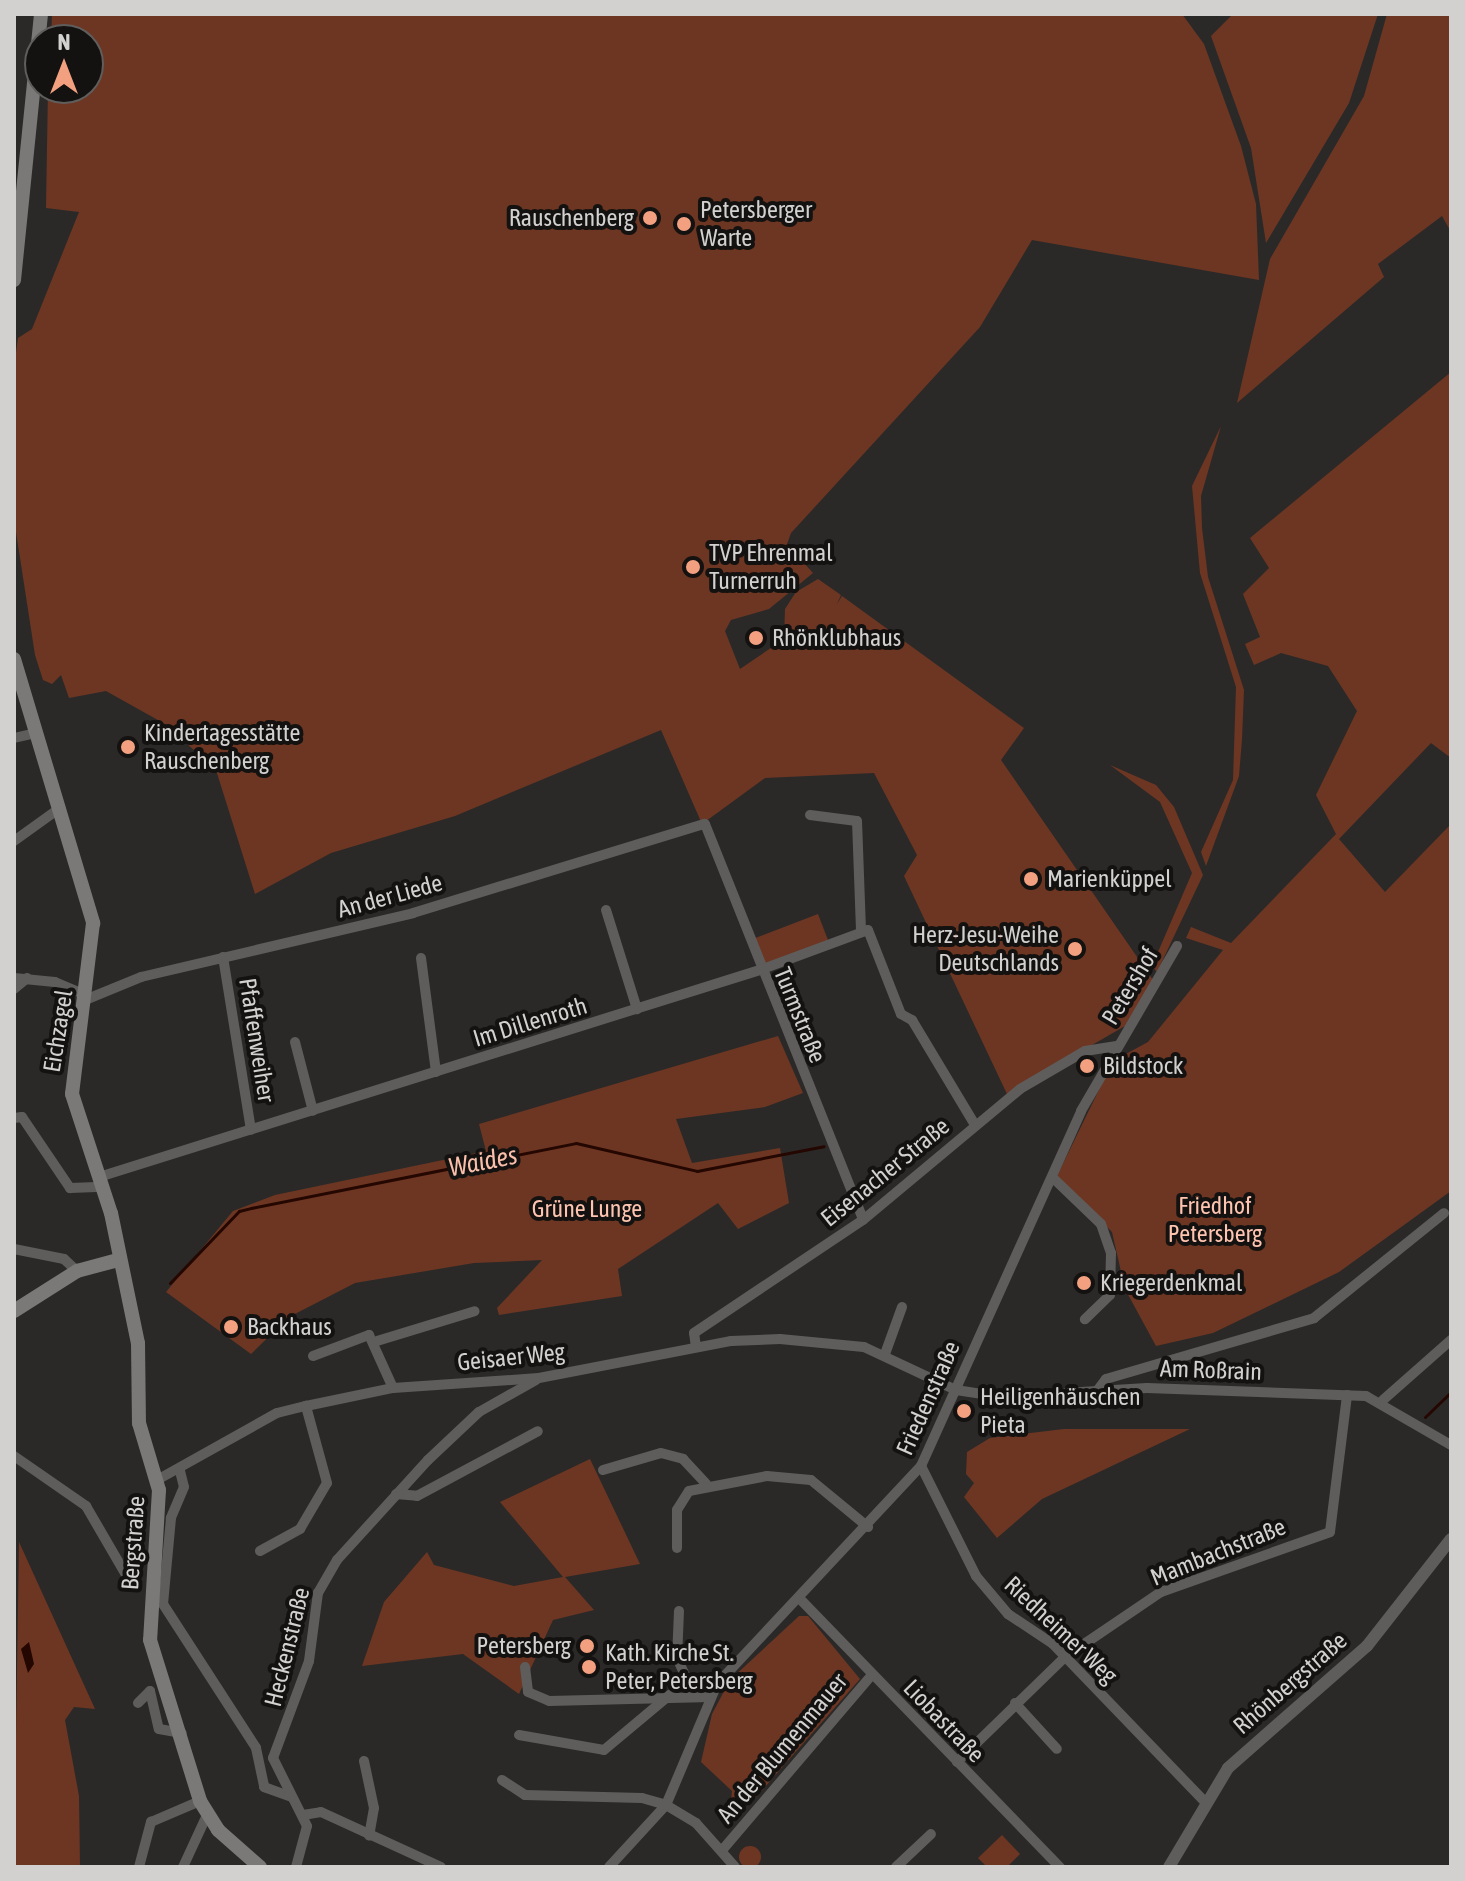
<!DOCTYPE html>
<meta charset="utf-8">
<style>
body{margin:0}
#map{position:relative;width:1465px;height:1881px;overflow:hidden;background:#2b2928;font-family:"Asap Condensed",sans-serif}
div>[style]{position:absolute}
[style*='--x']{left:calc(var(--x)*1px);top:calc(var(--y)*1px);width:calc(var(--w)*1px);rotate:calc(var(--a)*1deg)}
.green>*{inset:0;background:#6d3622;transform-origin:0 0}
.round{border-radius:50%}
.water>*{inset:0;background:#240700}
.stream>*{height:3px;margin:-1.5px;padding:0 1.5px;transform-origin:1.5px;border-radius:1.5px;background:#240700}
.minor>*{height:10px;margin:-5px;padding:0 5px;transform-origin:5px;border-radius:5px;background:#5e5d5c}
.tertiary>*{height:12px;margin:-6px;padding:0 6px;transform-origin:6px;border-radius:6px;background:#5e5d5c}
.secondary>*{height:14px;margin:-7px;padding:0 7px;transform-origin:7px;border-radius:7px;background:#7b7978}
.dots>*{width:22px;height:22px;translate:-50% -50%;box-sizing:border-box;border:4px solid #131211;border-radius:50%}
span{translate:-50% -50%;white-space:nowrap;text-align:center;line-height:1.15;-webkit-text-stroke:8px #131211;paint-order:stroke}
.poi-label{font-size:24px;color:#d3d1d0}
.left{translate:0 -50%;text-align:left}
.right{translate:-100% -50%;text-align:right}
.street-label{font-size:24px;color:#d3d1d0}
.park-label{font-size:24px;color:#fec4b0}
.water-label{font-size:26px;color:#f9bfab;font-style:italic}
.frame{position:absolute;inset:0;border:16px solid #d3d1d0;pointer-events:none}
.north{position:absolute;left:24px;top:24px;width:80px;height:80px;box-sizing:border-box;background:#131211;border:2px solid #605e5d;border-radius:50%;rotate:0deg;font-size:22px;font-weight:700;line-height:32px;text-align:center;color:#d3d1d0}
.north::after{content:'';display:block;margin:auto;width:28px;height:36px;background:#f3a081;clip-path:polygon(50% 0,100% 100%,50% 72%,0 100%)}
</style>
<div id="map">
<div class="green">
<i style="clip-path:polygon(52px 14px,1182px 14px,1204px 44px,1241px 146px,1256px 204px,1259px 280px,1032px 240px,980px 327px,791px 533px,787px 544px,813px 573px,769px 609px,731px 620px,725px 631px,740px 669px,784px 639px,785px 609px,796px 592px,818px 579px,841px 595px,837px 604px,842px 596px,1024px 728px,1001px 760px,1153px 980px,1125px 1026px,1007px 1094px,904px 876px,917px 855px,874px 773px,765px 778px,702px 824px,661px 730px,455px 816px,331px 853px,255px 894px,216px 770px,165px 724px,106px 691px,69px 698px,61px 675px,52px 684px,43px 680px,35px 655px,14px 519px,14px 367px,18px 338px,32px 329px,79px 212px,46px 208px,48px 88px,88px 88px,88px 40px,51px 40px)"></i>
<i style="clip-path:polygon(1233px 14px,1378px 14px,1349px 103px,1266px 243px,1251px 148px,1211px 36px)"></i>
<i style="clip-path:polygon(1387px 14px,1451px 14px,1451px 232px,1442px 216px,1378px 264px,1384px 277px,1237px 403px,1270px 259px,1364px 96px)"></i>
<i style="clip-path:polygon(1451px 372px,1451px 758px,1431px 743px,1339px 839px,1385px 892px,1451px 824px,1451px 1191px,1339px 1272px,1213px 1333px,1156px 1346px,1125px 1289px,1112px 1232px,1057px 1176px,1113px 1061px,1148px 1042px,1223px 950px,1186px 938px,1191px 927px,1231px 943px,1336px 834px,1316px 795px,1357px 711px,1328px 666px,1281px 653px,1254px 665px,1245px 644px,1260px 637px,1243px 594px,1269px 568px,1250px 538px)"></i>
<i style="clip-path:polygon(1221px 426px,1201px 496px,1202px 528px,1208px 577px,1244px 690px,1242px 739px,1239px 776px,1206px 866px,1201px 852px,1233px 780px,1236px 687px,1200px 573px,1192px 486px)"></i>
<i style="clip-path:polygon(1110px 765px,1156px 785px,1174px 807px,1203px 875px,1157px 972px,1152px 966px,1192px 873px,1160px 802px)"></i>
<i style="left:818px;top:914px;width:31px;height:70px;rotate:69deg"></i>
<i style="clip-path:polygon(778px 1036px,803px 1093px,765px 1107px,676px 1119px,692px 1163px,780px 1148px,789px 1203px,738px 1229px,718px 1203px,618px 1269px,622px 1296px,499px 1315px,497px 1308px,542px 1260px,474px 1263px,355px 1283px,289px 1317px,251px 1354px,166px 1292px,233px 1211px,275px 1195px,486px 1151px,479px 1124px)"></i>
<i style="clip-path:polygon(1064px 1429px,1190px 1429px,1042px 1499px,997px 1538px,964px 1497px,974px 1483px,966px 1474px,967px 1452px,990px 1438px)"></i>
<i style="clip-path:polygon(590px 1459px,640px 1564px,565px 1577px,594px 1610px,553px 1620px,519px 1694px,463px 1654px,362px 1666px,384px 1602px,427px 1552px,434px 1565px,514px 1586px,563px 1577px,500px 1502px)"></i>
<i style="clip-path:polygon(19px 1542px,95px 1709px,74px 1707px,65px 1720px,79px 1796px,80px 1867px,14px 1867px)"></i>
<i style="clip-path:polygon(799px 1616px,808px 1616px,860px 1679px,748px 1806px,731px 1800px,732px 1791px,701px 1762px,712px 1714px,730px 1680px)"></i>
<i style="clip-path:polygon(1002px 1835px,1020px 1854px,1007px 1867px,987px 1867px,978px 1858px)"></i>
<i class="round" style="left:739px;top:1846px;width:22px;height:22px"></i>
</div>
<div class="water">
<i style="clip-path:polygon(29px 1642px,34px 1664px,28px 1673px,21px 1649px)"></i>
</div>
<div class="stream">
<i style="--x:170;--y:1283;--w:100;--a:-46.2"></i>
<i style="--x:239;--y:1211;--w:12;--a:-14"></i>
<i style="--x:251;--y:1208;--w:331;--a:-11.3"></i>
<i style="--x:576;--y:1143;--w:124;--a:13"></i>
<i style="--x:697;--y:1171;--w:129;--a:-11.1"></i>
<i style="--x:1425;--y:1417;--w:36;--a:-44"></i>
</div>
<div class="minor">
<i style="--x:14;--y:738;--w:23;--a:-13"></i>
<i style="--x:810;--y:815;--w:47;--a:7.3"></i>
<i style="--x:857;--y:821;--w:110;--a:87.9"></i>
<i style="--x:14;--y:841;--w:57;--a:-35.7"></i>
<i style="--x:606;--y:910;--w:104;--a:72.6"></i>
<i style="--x:223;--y:957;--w:175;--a:80.8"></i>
<i style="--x:421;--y:958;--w:115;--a:82.5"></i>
<i style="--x:14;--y:978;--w:41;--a:5.6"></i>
<i style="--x:55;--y:982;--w:34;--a:23"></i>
<i style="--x:14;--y:989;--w:17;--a:-40"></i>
<i style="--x:85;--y:1000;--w:61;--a:-22.3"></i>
<i style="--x:141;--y:977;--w:279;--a:-13.2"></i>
<i style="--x:413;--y:913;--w:305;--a:-17"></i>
<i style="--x:705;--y:824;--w:426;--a:68.2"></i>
<i style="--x:295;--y:1042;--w:71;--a:75.4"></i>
<i style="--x:14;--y:1118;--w:8;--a:-7"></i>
<i style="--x:22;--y:1117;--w:86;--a:55.9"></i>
<i style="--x:70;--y:1188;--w:33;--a:-2"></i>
<i style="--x:99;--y:1177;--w:693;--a:-17.39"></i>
<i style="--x:760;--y:970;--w:115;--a:-20.3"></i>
<i style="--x:868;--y:930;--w:90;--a:68.6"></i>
<i style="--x:901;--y:1014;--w:13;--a:29"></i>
<i style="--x:912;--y:1020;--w:122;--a:59"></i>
<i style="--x:1053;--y:1178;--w:66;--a:43.8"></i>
<i style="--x:1101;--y:1224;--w:31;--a:71"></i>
<i style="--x:1111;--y:1253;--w:42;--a:91.4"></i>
<i style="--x:1110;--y:1295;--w:35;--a:136"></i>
<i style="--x:14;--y:1249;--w:51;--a:11.3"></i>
<i style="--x:64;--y:1259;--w:18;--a:43"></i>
<i style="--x:377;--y:1341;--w:102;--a:-17"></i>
<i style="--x:696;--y:1347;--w:14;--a:-98"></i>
<i style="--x:694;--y:1333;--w:203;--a:-33.8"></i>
<i style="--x:863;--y:1220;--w:204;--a:-39.8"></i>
<i style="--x:1020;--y:1089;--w:75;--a:-30.3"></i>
<i style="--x:1085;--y:1051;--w:32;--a:-9"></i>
<i style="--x:885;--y:1354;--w:50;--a:-70.1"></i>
<i style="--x:313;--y:1356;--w:60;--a:-20.6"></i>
<i style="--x:369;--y:1335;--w:58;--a:65.6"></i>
<i style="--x:1097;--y:1391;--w:15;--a:-53"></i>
<i style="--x:1106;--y:1379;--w:217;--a:-16.3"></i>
<i style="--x:1314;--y:1318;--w:167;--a:-38.9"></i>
<i style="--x:1383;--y:1400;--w:91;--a:-41.4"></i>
<i style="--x:14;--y:1456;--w:88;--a:34.8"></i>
<i style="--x:86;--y:1506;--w:78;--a:59.8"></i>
<i style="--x:921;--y:1466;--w:123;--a:63.4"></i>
<i style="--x:976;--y:1576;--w:50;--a:49.9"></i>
<i style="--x:1008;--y:1614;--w:54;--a:33.7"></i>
<i style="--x:1053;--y:1644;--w:219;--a:46.1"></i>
<i style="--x:603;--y:1470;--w:60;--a:-16.3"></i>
<i style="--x:661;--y:1453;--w:23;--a:15"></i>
<i style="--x:683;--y:1459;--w:34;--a:47"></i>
<i style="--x:180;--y:1471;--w:16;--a:76"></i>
<i style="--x:184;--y:1487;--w:34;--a:113"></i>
<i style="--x:171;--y:1518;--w:86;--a:95.3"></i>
<i style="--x:163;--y:1604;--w:171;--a:57.1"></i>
<i style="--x:256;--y:1748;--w:40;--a:78"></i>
<i style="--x:264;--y:1787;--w:29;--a:20"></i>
<i style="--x:157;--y:1480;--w:137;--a:-29.2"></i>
<i style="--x:277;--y:1413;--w:30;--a:-14"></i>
<i style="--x:306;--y:1406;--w:89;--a:-11.7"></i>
<i style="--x:393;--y:1388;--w:146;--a:-3.9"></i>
<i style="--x:539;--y:1378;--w:196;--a:-10.9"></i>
<i style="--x:731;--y:1341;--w:49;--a:-2.3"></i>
<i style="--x:780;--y:1339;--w:84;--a:5.4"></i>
<i style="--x:864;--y:1347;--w:102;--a:25.1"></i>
<i style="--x:956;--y:1390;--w:47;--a:8.7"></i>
<i style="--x:1002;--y:1397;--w:145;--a:-3.6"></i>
<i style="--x:1147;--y:1388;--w:219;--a:2.1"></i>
<i style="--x:1366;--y:1396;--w:98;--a:30"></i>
<i style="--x:396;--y:1494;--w:21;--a:5"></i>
<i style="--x:417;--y:1496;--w:137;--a:-28.2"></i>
<i style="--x:677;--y:1548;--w:38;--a:-90"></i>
<i style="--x:677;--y:1510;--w:22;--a:-58"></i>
<i style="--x:689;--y:1491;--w:79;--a:-10.9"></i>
<i style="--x:767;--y:1476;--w:44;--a:5.2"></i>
<i style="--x:811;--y:1480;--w:74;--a:39.5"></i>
<i style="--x:260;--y:1551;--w:46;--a:-28.8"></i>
<i style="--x:300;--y:1529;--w:53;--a:-59.6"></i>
<i style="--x:327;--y:1483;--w:80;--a:-105.3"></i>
<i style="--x:802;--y:1601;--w:371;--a:45.9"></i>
<i style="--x:679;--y:1611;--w:47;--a:92.4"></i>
<i style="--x:677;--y:1658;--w:38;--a:65"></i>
<i style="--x:525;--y:1667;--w:25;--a:83"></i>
<i style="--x:528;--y:1692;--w:23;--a:23"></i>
<i style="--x:549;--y:1701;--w:162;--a:-1.4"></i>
<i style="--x:138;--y:1703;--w:17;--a:-45"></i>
<i style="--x:150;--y:1691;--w:39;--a:77"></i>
<i style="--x:159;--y:1729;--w:23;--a:10"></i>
<i style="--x:1015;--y:1703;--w:62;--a:47.6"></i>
<i style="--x:519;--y:1735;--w:86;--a:10"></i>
<i style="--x:604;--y:1750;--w:87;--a:-39.9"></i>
<i style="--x:364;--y:1761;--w:48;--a:78"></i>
<i style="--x:374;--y:1808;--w:28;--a:100"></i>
<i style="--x:957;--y:1762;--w:151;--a:-44.2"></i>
<i style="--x:1065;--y:1657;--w:116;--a:-34.1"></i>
<i style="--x:1161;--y:1592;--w:179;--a:-19.5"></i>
<i style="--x:1330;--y:1532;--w:138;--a:-82.9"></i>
<i style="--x:502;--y:1780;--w:27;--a:33"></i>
<i style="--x:525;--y:1795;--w:117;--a:1.5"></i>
<i style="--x:642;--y:1798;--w:25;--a:16"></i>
<i style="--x:666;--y:1805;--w:35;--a:31"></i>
<i style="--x:696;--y:1823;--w:59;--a:48.4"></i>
<i style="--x:303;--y:1815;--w:18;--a:-9"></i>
<i style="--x:321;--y:1812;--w:132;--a:24.6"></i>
<i style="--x:724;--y:1848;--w:228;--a:-49.5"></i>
<i style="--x:139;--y:1867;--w:47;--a:-75.1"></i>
<i style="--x:151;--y:1822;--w:53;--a:-23.2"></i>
<i style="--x:183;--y:1867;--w:57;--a:-65.2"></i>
<i style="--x:296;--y:1867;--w:42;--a:-75"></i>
<i style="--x:307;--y:1826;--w:76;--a:-116.6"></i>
<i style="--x:273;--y:1758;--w:103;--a:-69.6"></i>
<i style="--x:309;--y:1661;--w:69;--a:-82.5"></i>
<i style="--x:318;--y:1593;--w:38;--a:-60"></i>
<i style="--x:337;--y:1560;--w:135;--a:-47.7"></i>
<i style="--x:428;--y:1460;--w:70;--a:-43.3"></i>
<i style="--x:479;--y:1412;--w:65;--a:-29.3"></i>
<i style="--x:609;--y:1867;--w:84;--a:-47.4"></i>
<i style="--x:666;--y:1805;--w:131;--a:-67.1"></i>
<i style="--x:717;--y:1684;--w:299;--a:-46.9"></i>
<i style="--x:921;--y:1466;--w:389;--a:-65.7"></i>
<i style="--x:1081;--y:1111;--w:191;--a:-59.8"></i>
<i style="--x:896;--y:1867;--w:48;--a:-43.3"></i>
</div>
<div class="tertiary">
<i style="--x:1169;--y:1867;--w:115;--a:-59.2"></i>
<i style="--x:1228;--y:1768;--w:185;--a:-41.3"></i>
<i style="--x:1367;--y:1646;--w:136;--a:-51.9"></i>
</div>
<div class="secondary">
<i style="--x:14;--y:280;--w:267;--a:-84.2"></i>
<i style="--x:14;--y:659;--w:276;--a:73.3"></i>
<i style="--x:93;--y:923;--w:172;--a:97"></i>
<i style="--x:72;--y:1094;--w:125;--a:71.9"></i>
<i style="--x:111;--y:1213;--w:133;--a:78.3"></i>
<i style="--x:138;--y:1343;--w:80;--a:89.3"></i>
<i style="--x:139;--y:1423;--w:70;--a:73.4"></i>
<i style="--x:159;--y:1490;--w:150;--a:93.4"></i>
<i style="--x:150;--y:1640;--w:169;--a:72.7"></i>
<i style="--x:200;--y:1801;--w:34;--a:58"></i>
<i style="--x:218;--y:1830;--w:56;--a:41.4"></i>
<i style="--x:14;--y:1311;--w:75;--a:-32.4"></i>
<i style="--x:77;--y:1271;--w:42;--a:-15"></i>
</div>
<div class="dots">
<i style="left:650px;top:218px;background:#f3a081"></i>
<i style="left:684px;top:224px;background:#f3a081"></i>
<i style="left:693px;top:567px;background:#f3a081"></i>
<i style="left:756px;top:638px;background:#f3a081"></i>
<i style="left:128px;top:747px;background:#f3a081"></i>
<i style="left:1031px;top:879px;background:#f3a081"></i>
<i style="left:1075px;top:949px;background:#f3a081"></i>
<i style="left:1087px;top:1066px;background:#f3a081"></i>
<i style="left:1084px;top:1283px;background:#f3a081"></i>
<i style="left:231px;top:1327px;background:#f3a081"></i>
<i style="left:964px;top:1411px;background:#f3a081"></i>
<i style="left:587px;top:1646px;background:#f3a081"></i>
<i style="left:589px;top:1667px;background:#f3a081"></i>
</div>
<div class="poi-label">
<span class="left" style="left:700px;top:224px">Petersberger<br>Warte</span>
<span class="right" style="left:634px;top:218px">Rauschenberg</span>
<span class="left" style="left:709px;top:567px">TVP Ehrenmal<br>Turnerruh</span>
<span class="left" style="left:772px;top:638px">Rhönklubhaus</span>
<span class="left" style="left:144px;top:747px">Kindertagesstätte<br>Rauschenberg</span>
<span class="left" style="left:1047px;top:879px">Marienküppel</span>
<span class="right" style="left:1059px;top:949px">Herz-Jesu-Weihe<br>Deutschlands</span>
<span class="left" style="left:1103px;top:1066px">Bildstock</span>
<span class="left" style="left:1100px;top:1283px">Kriegerdenkmal</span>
<span class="left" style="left:247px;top:1327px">Backhaus</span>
<span class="left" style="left:980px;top:1411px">Heiligenhäuschen<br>Pieta</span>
<span class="right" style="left:571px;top:1646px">Petersberg</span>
<span class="left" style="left:605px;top:1667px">Kath. Kirche St.<br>Peter, Petersberg</span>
</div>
<div class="street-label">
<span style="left:390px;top:896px;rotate:-15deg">An der Liede</span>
<span style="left:1130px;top:986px;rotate:-59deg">Petershof</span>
<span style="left:800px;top:1015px;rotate:68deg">Turmstraße</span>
<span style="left:530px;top:1022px;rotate:-17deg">Im Dillenroth</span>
<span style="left:58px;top:1031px;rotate:-81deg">Eichzagel</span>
<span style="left:257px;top:1040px;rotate:81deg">Pfaffenweiher</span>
<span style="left:885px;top:1172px;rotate:-39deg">Eisenacher Straße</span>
<span style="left:511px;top:1357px;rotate:-6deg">Geisaer Weg</span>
<span style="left:1211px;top:1370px;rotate:2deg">Am Roßrain</span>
<span style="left:928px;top:1398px;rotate:-66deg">Friedenstraße</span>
<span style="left:133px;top:1543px;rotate:-86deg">Bergstraße</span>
<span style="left:1218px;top:1552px;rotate:-22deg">Mambachstraße</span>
<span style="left:1061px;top:1630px;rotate:43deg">Riedheimer Weg</span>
<span style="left:287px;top:1647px;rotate:-76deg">Heckenstraße</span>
<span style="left:1290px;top:1683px;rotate:-41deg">Rhönbergstraße</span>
<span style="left:944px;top:1721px;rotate:46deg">Liobastraße</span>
<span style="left:782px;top:1748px;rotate:-50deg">An der Blumenmauer</span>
</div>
<div class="park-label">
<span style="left:1215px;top:1220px">Friedhof<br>Petersberg</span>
<span style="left:587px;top:1209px">Grüne Lunge</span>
</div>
<div class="water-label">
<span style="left:483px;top:1162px;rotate:-11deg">Waides</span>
</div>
<div class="frame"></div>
<div class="north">N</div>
</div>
